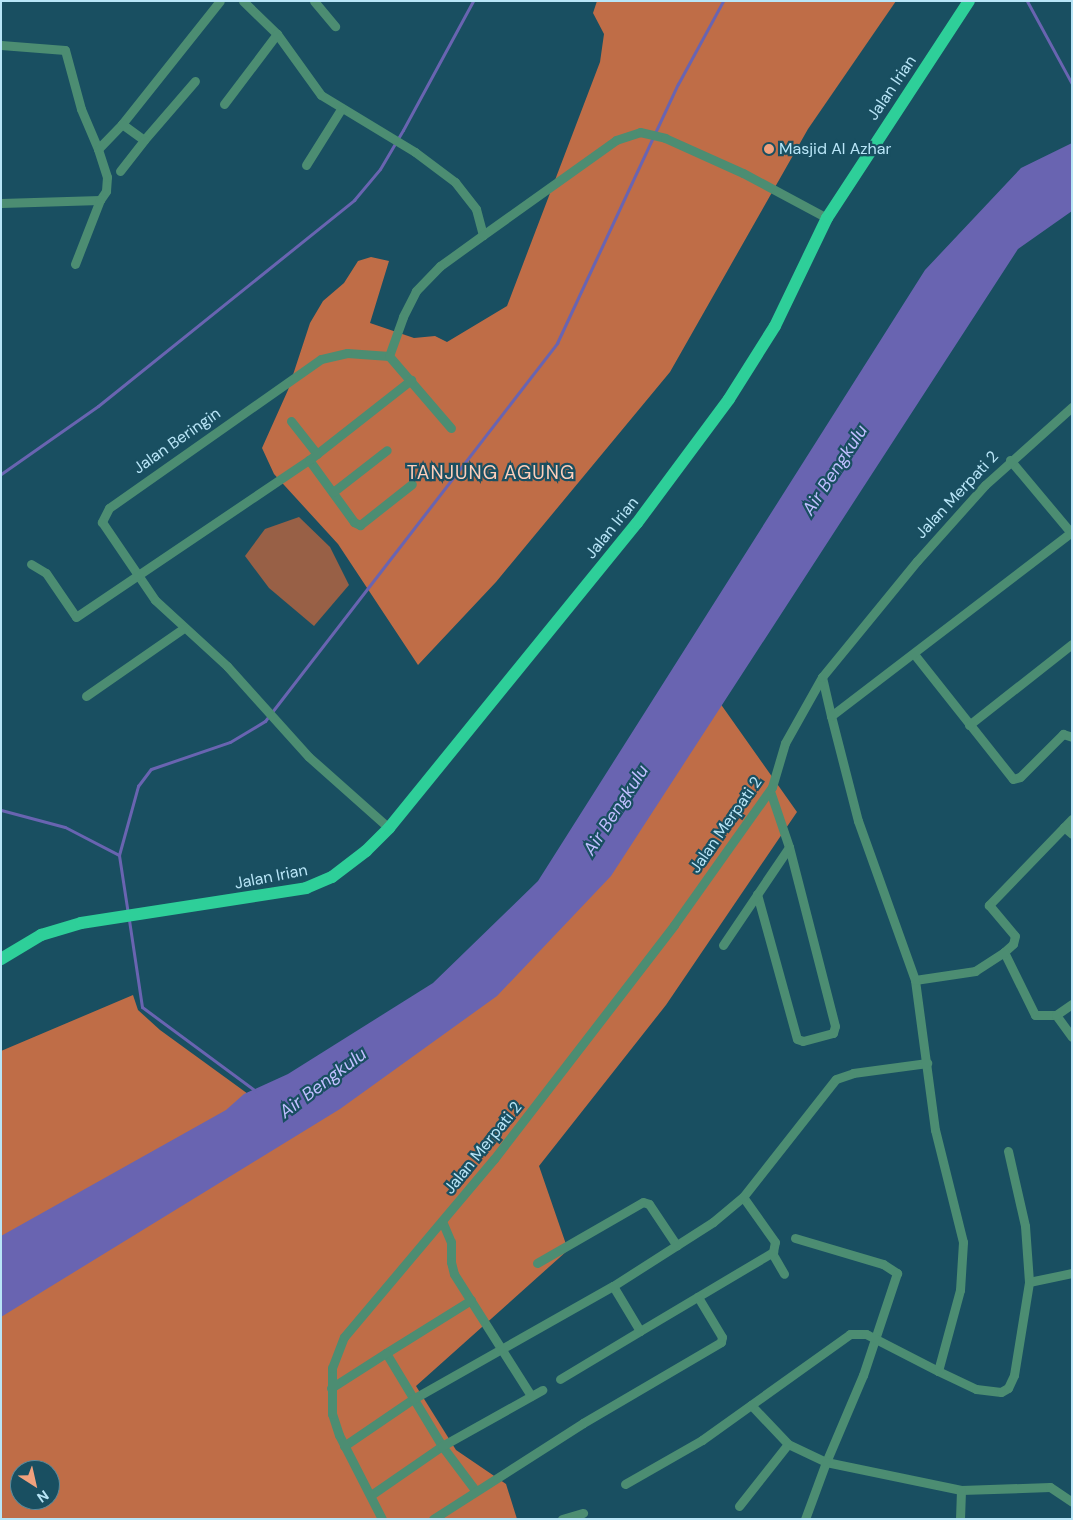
<!DOCTYPE html>
<style>
body{margin:0}
#map{position:relative;width:1073px;height:1520px;overflow:hidden;background:#194f61;font-family:"DM Sans",sans-serif}
div>[style]{position:absolute}
[style*='--x']{left:calc(var(--x)*1px);top:calc(var(--y)*1px);width:calc(var(--w)*1px);rotate:calc(var(--a)*1deg)}
.green>*{inset:0;background:#986046}
.forest>*{inset:0;background:#bf6d47}
.water>*{inset:0;background:#6964b1}
.stream>*{height:3px;margin:-1.5px;padding:0 1.5px;transform-origin:1.5px;border-radius:1.5px;background:#6964b1}
.street>*{height:9px;margin:-4.5px;padding:0 4.5px;transform-origin:4.5px;border-radius:4.5px;background:#4c8d72}
.primary>*{height:12px;margin:-6px;padding:0 6px;transform-origin:6px;border-radius:6px;background:#2ecf99}
.dots>*{width:14px;height:14px;translate:-50% -50%;box-sizing:border-box;border:2px solid #194f61;border-radius:50%}
span{translate:-50% -50%;white-space:nowrap;text-align:center;line-height:1.15;-webkit-text-stroke:4.5px #194f61;paint-order:stroke}
.street-label{font-size:16px;color:#b8e5f7}
.poi-label{font-size:16px;color:#b8e5f7}
.left{translate:0 -50%;text-align:left}
.water-label{font-size:18px;color:#c0bfff;font-style:italic}
.quarter-label{font-size:19px;color:#fdceba;letter-spacing:1px}
.frame{position:absolute;inset:0;border:2px solid #b8e5f7;pointer-events:none}
.north{position:absolute;left:10px;top:1460px;width:50px;height:50px;box-sizing:border-box;background:#194f61;border:1px solid #598b9d;border-radius:50%;rotate:145deg;font-size:14px;font-weight:700;line-height:20px;text-align:center;color:#b8e5f7}
.north::after{content:'';display:block;margin:auto;width:18px;height:22px;background:#f1a17d;clip-path:polygon(50% 0,100% 100%,50% 72%,0 100%)}
</style>
<div id="map">
<div class="green">
<i style="clip-path:polygon(299px 517px,330px 547px,349px 585px,314px 626px,269px 588px,245px 556px,265px 529px)"></i>
</div>
<div class="forest">
<i style="clip-path:polygon(597px 1px,896px 1px,808px 129px,670px 372px,496px 582px,418px 665px,338px 544px,274px 474px,262px 448px,288px 390px,310px 323px,323px 301px,344px 283px,358px 261px,371px 257px,389px 261px,370px 323px,414px 338px,435px 336px,447px 342px,507px 306px,600px 62px,604px 34px,593px 13px)"></i>
<i style="clip-path:polygon(evenodd,715px 696px,797px 812px,666px 1005px,539px 1166px,568px 1250px,416px 1386px,456px 1450px,506px 1484px,517px 1519px,1px 1519px,1px 1051px,133px 995px,138px 1010px,160px 1030px,262px 1104px,323px 1109px,715px 696px,20px 1470px,50px 1470px,50px 1500px,20px 1500px,20px 1470px)"></i>
</div>
<div class="water">
<i style="clip-path:polygon(1072px 143px,1072px 211px,1018px 249px,611px 876px,497px 996px,340px 1109px,1px 1317px,1px 1236px,226px 1110px,244px 1094px,288px 1074px,433px 983px,538px 881px,925px 270px,1021px 168px)"></i>
</div>
<div class="stream">
<i style="--x:1027;--y:1;--w:94;--a:61.5"></i>
<i style="--x:1;--y:474;--w:118;--a:-35"></i>
<i style="--x:98;--y:406;--w:329;--a:-38.8"></i>
<i style="--x:354;--y:200;--w:40;--a:-50"></i>
<i style="--x:380;--y:169;--w:45;--a:-59.5"></i>
<i style="--x:403;--y:130;--w:147;--a:-61.5"></i>
<i style="--x:1;--y:810;--w:66;--a:14.9"></i>
<i style="--x:65;--y:827;--w:61;--a:27.4"></i>
<i style="--x:128;--y:914;--w:60;--a:-98.7"></i>
<i style="--x:119;--y:855;--w:72;--a:-74.6"></i>
<i style="--x:138;--y:786;--w:21;--a:-53"></i>
<i style="--x:151;--y:769;--w:83;--a:-18.9"></i>
<i style="--x:230;--y:742;--w:41;--a:-31"></i>
<i style="--x:265;--y:721;--w:478;--a:-52.3"></i>
<i style="--x:557;--y:343;--w:286;--a:-65"></i>
<i style="--x:678;--y:84;--w:94;--a:-61.5"></i>
<i style="--x:129;--y:920;--w:88;--a:81.5"></i>
<i style="--x:142;--y:1007;--w:143;--a:36.5"></i>
</div>
<div class="street">
<i style="--x:243;--y:1;--w:47;--a:44.1"></i>
<i style="--x:277;--y:34;--w:75;--a:54.2"></i>
<i style="--x:321;--y:95;--w:110;--a:31.2"></i>
<i style="--x:415;--y:152;--w:50;--a:36.9"></i>
<i style="--x:455;--y:182;--w:34;--a:52"></i>
<i style="--x:476;--y:209;--w:27;--a:75"></i>
<i style="--x:483;--y:235;--w:53;--a:144.2"></i>
<i style="--x:440;--y:266;--w:35;--a:134"></i>
<i style="--x:416;--y:291;--w:29;--a:117"></i>
<i style="--x:403;--y:317;--w:41;--a:109.7"></i>
<i style="--x:389;--y:356;--w:42;--a:-175.9"></i>
<i style="--x:347;--y:353;--w:27;--a:167"></i>
<i style="--x:321;--y:359;--w:259;--a:144.9"></i>
<i style="--x:109;--y:508;--w:16;--a:117"></i>
<i style="--x:102;--y:522;--w:94;--a:55.8"></i>
<i style="--x:155;--y:600;--w:98;--a:42.5"></i>
<i style="--x:227;--y:666;--w:122;--a:48"></i>
<i style="--x:309;--y:757;--w:107;--a:41.6"></i>
<i style="--x:314;--y:1;--w:33;--a:50"></i>
<i style="--x:1;--y:45;--w:64;--a:4.5"></i>
<i style="--x:65;--y:50;--w:61;--a:74.8"></i>
<i style="--x:81;--y:109;--w:43;--a:67"></i>
<i style="--x:98;--y:149;--w:35;--a:-46"></i>
<i style="--x:122;--y:124;--w:157;--a:-51.5"></i>
<i style="--x:224;--y:104;--w:88;--a:-52.9"></i>
<i style="--x:122;--y:124;--w:27;--a:36"></i>
<i style="--x:144;--y:140;--w:78;--a:-49.2"></i>
<i style="--x:306;--y:165;--w:66;--a:-58"></i>
<i style="--x:120;--y:171;--w:39;--a:-52"></i>
<i style="--x:1;--y:203;--w:99;--a:-1.7"></i>
<i style="--x:100;--y:200;--w:11;--a:-56"></i>
<i style="--x:106;--y:191;--w:14;--a:-86"></i>
<i style="--x:107;--y:177;--w:29;--a:-108"></i>
<i style="--x:483;--y:235;--w:163;--a:-35.5"></i>
<i style="--x:616;--y:140;--w:25;--a:-18"></i>
<i style="--x:640;--y:132;--w:26;--a:13"></i>
<i style="--x:665;--y:138;--w:85;--a:24.2"></i>
<i style="--x:743;--y:173;--w:95;--a:28.2"></i>
<i style="--x:75;--y:264;--w:69;--a:-68.7"></i>
<i style="--x:389;--y:356;--w:95;--a:49.3"></i>
<i style="--x:291;--y:421;--w:42;--a:51.8"></i>
<i style="--x:309;--y:460;--w:77;--a:54"></i>
<i style="--x:354;--y:522;--w:7;--a:27"></i>
<i style="--x:360;--y:525;--w:66;--a:-38.3"></i>
<i style="--x:1010;--y:460;--w:97;--a:50"></i>
<i style="--x:333;--y:492;--w:68;--a:-37.9"></i>
<i style="--x:31;--y:564;--w:17;--a:31"></i>
<i style="--x:46;--y:573;--w:53;--a:55.7"></i>
<i style="--x:76;--y:617;--w:281;--a:-34"></i>
<i style="--x:309;--y:460;--w:130;--a:-38.1"></i>
<i style="--x:914;--y:654;--w:159;--a:51.6"></i>
<i style="--x:1013;--y:779;--w:7;--a:-16"></i>
<i style="--x:1020;--y:777;--w:61;--a:-45"></i>
<i style="--x:1063;--y:734;--w:9;--a:18"></i>
<i style="--x:822;--y:677;--w:40;--a:77"></i>
<i style="--x:86;--y:696;--w:119;--a:-34.8"></i>
<i style="--x:969;--y:725;--w:131;--a:-38.2"></i>
<i style="--x:1072;--y:819;--w:120;--a:134"></i>
<i style="--x:989;--y:905;--w:40;--a:50"></i>
<i style="--x:1015;--y:936;--w:8;--a:104"></i>
<i style="--x:1013;--y:944;--w:12;--a:138"></i>
<i style="--x:1004;--y:952;--w:70;--a:63.8"></i>
<i style="--x:1035;--y:1015;--w:21;--a:0"></i>
<i style="--x:1056;--y:1015;--w:27;--a:54"></i>
<i style="--x:1064;--y:827;--w:11;--a:41"></i>
<i style="--x:757;--y:894;--w:150;--a:74.6"></i>
<i style="--x:797;--y:1039;--w:6;--a:18"></i>
<i style="--x:803;--y:1041;--w:31;--a:-15"></i>
<i style="--x:833;--y:1033;--w:7;--a:-74"></i>
<i style="--x:835;--y:1026;--w:185;--a:-104.4"></i>
<i style="--x:789;--y:847;--w:59;--a:-108.7"></i>
<i style="--x:723;--y:945;--w:118;--a:-56"></i>
<i style="--x:915;--y:980;--w:61;--a:-8.5"></i>
<i style="--x:975;--y:971;--w:35;--a:-33"></i>
<i style="--x:1056;--y:1015;--w:19;--a:-35"></i>
<i style="--x:1008;--y:1151;--w:77;--a:77.2"></i>
<i style="--x:1025;--y:1226;--w:56;--a:85.9"></i>
<i style="--x:442;--y:1221;--w:23;--a:67"></i>
<i style="--x:451;--y:1242;--w:20;--a:90"></i>
<i style="--x:451;--y:1262;--w:12;--a:76"></i>
<i style="--x:454;--y:1274;--w:144;--a:57.7"></i>
<i style="--x:795;--y:1238;--w:92;--a:16.5"></i>
<i style="--x:883;--y:1264;--w:17;--a:33"></i>
<i style="--x:897;--y:1273;--w:108;--a:108.4"></i>
<i style="--x:863;--y:1375;--w:95;--a:113"></i>
<i style="--x:826;--y:1462;--w:138;--a:11.7"></i>
<i style="--x:961;--y:1490;--w:89;--a:-1.9"></i>
<i style="--x:1050;--y:1487;--w:27;--a:34"></i>
<i style="--x:772;--y:1253;--w:24;--a:60"></i>
<i style="--x:537;--y:1263;--w:122;--a:-29.9"></i>
<i style="--x:643;--y:1202;--w:6;--a:18"></i>
<i style="--x:649;--y:1204;--w:50;--a:56.3"></i>
<i style="--x:471;--y:1300;--w:100;--a:148.1"></i>
<i style="--x:386;--y:1353;--w:109;--a:58.9"></i>
<i style="--x:442;--y:1446;--w:55;--a:53.1"></i>
<i style="--x:640;--y:1331;--w:155;--a:-30.7"></i>
<i style="--x:773;--y:1252;--w:10;--a:-79"></i>
<i style="--x:775;--y:1242;--w:55;--a:-125.4"></i>
<i style="--x:938;--y:1371;--w:42;--a:25.3"></i>
<i style="--x:976;--y:1389;--w:25;--a:7"></i>
<i style="--x:1001;--y:1392;--w:8;--a:-30"></i>
<i style="--x:1008;--y:1388;--w:14;--a:-65"></i>
<i style="--x:1014;--y:1375;--w:94;--a:-80.8"></i>
<i style="--x:1029;--y:1282;--w:44;--a:-11.8"></i>
<i style="--x:560;--y:1379;--w:93;--a:-31"></i>
<i style="--x:640;--y:1331;--w:52;--a:-121"></i>
<i style="--x:331;--y:1388;--w:65;--a:-32.5"></i>
<i style="--x:751;--y:1405;--w:54;--a:46.5"></i>
<i style="--x:788;--y:1444;--w:42;--a:25.3"></i>
<i style="--x:826;--y:1462;--w:61;--a:110.2"></i>
<i style="--x:344;--y:1446;--w:83;--a:-34.3"></i>
<i style="--x:413;--y:1399;--w:230;--a:-29.5"></i>
<i style="--x:613;--y:1286;--w:119;--a:-32.6"></i>
<i style="--x:713;--y:1222;--w:39;--a:-40"></i>
<i style="--x:743;--y:1197;--w:150;--a:-51.8"></i>
<i style="--x:836;--y:1079;--w:18;--a:-19"></i>
<i style="--x:853;--y:1073;--w:75;--a:-7.7"></i>
<i style="--x:625;--y:1484;--w:89;--a:-29.7"></i>
<i style="--x:702;--y:1440;--w:182;--a:-35.6"></i>
<i style="--x:850;--y:1334;--w:16;--a:0"></i>
<i style="--x:866;--y:1334;--w:81;--a:27.2"></i>
<i style="--x:938;--y:1371;--w:84;--a:-74.8"></i>
<i style="--x:960;--y:1290;--w:48;--a:-86.4"></i>
<i style="--x:963;--y:1242;--w:115;--a:-104"></i>
<i style="--x:935;--y:1130;--w:151;--a:-97.6"></i>
<i style="--x:915;--y:980;--w:169;--a:-109.7"></i>
<i style="--x:858;--y:821;--w:108;--a:-104.4"></i>
<i style="--x:831;--y:716;--w:301;--a:-37.4"></i>
<i style="--x:371;--y:1495;--w:86;--a:-34.6"></i>
<i style="--x:442;--y:1446;--w:115;--a:-29.2"></i>
<i style="--x:739;--y:1506;--w:79;--a:-51.7"></i>
<i style="--x:382;--y:1519;--w:94;--a:-117.1"></i>
<i style="--x:339;--y:1435;--w:22;--a:-108"></i>
<i style="--x:332;--y:1414;--w:46;--a:-90"></i>
<i style="--x:332;--y:1368;--w:33;--a:-69"></i>
<i style="--x:344;--y:1337;--w:233;--a:-49.9"></i>
<i style="--x:494;--y:1159;--w:295;--a:-52.4"></i>
<i style="--x:674;--y:925;--w:169;--a:-54.6"></i>
<i style="--x:772;--y:787;--w:46;--a:-73.5"></i>
<i style="--x:785;--y:743;--w:76;--a:-60.7"></i>
<i style="--x:822;--y:677;--w:150;--a:-50.7"></i>
<i style="--x:917;--y:561;--w:102;--a:-48.2"></i>
<i style="--x:985;--y:485;--w:117;--a:-41.9"></i>
<i style="--x:433;--y:1519;--w:178;--a:-32.6"></i>
<i style="--x:583;--y:1423;--w:160;--a:-30.4"></i>
<i style="--x:721;--y:1342;--w:5;--a:-79"></i>
<i style="--x:722;--y:1337;--w:47;--a:-121"></i>
<i style="--x:562;--y:1519;--w:22;--a:-16"></i>
<i style="--x:960;--y:1519;--w:29;--a:-88"></i>
</div>
<div class="primary">
<i style="--x:1;--y:959;--w:47;--a:-31"></i>
<i style="--x:41;--y:935;--w:42;--a:-16.7"></i>
<i style="--x:81;--y:923;--w:228;--a:-8.8"></i>
<i style="--x:306;--y:888;--w:28;--a:-23"></i>
<i style="--x:332;--y:877;--w:43;--a:-37.4"></i>
<i style="--x:366;--y:851;--w:33;--a:-45"></i>
<i style="--x:389;--y:828;--w:393;--a:-50.9"></i>
<i style="--x:637;--y:523;--w:154;--a:-53.4"></i>
<i style="--x:729;--y:399;--w:86;--a:-57.8"></i>
<i style="--x:775;--y:326;--w:120;--a:-64.3"></i>
<i style="--x:827;--y:218;--w:259;--a:-56.8"></i>
</div>
<div class="dots">
<i style="left:769px;top:149px;background:#f1a17d"></i>
</div>
<div class="street-label">
<span style="left:892px;top:88px;rotate:-56deg">Jalan Irian</span>
<span style="left:177px;top:441px;rotate:-35deg">Jalan Beringin</span>
<span style="left:957px;top:495px;rotate:-47deg">Jalan Merpati 2</span>
<span style="left:612px;top:528px;rotate:-51deg">Jalan Irian</span>
<span style="left:726px;top:825px;rotate:-55deg">Jalan Merpati 2</span>
<span style="left:271px;top:877px;rotate:-11deg">Jalan Irian</span>
<span style="left:483px;top:1148px;rotate:-51deg">Jalan Merpati 2</span>
</div>
<div class="poi-label">
<span class="left" style="left:779px;top:149px">Masjid Al Azhar</span>
</div>
<div class="water-label">
<span style="left:835px;top:470px;rotate:-57deg">Air Bengkulu</span>
<span style="left:616px;top:810px;rotate:-57deg">Air Bengkulu</span>
<span style="left:323px;top:1083px;rotate:-37deg">Air Bengkulu</span>
</div>
<div class="quarter-label">
<span style="left:491px;top:473px">TANJUNG AGUNG</span>
</div>
<div class="frame"></div>
<div class="north">N</div>
</div>
